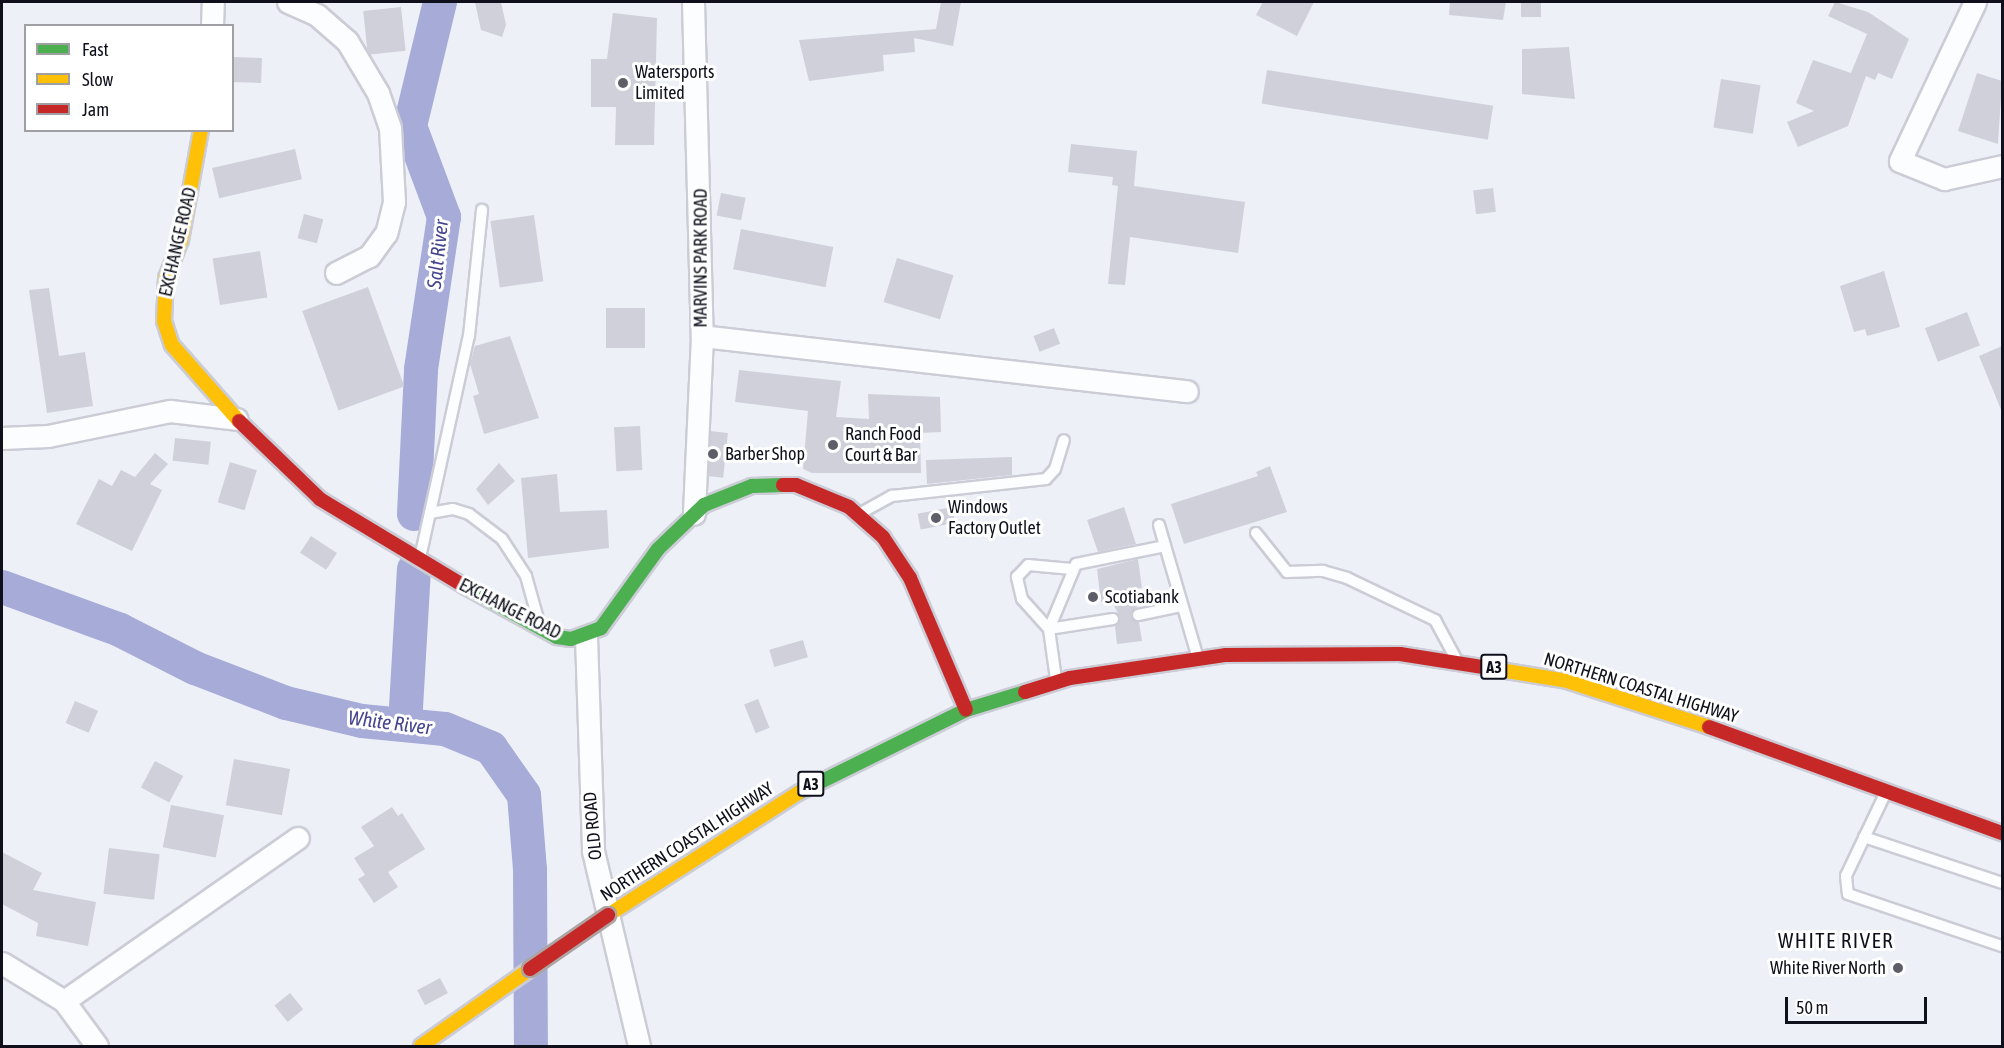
<!DOCTYPE html>
<style>
body{margin:0}
#map{position:relative;width:2004px;height:1048px;overflow:hidden;background:#eef0f8;font-family:"Asap Condensed",sans-serif}
div>[style]{position:absolute}
[style*='--x']{left:calc(var(--x)*1px);top:calc(var(--y)*1px);width:calc(var(--w)*1px);rotate:calc(var(--a)*1deg)}
.river>*{height:34px;margin:-17px;padding:0 17px;transform-origin:17px;border-radius:17px;background:#a7abd7}
.building>*{inset:0;background:#cfd0da;transform-origin:0 0}
.roads{filter:drop-shadow(2px 0 #cbccd6) drop-shadow(-2px 0 #cbccd6) drop-shadow(0 2px #cbccd6) drop-shadow(0 -2px #cbccd6)}
.lane>*{height:10px;margin:-5px;padding:0 5px;transform-origin:5px;border-radius:5px;background:#fcfdfe}
.street>*{height:21px;margin:-10.5px;padding:0 10.5px;transform-origin:10.5px;border-radius:10.5px;background:#fcfdfe}
.fast>*{height:14px;margin:-7px;padding:0 7px;transform-origin:7px;border-radius:7px;background:#4caf50}
.slow>*{height:14px;margin:-7px;padding:0 7px;transform-origin:7px;border-radius:7px;background:#ffc107}
.jam>*{height:14px;margin:-7px;padding:0 7px;transform-origin:7px;border-radius:7px;background:#c62828}
.bridges{filter:drop-shadow(2px 0 #ada4a3) drop-shadow(-2px 0 #ada4a3) drop-shadow(0 2px #ada4a3) drop-shadow(0 -2px #ada4a3)}
.jam-bridge>*{height:14px;margin:-7px;padding:0 7px;transform-origin:7px;border-radius:7px;background:#c62828}
.dots>*{width:16px;height:16px;translate:-50% -50%;box-sizing:border-box;border:3px solid #fff;border-radius:50%}
span{translate:-50% -50%;white-space:nowrap;text-align:center;line-height:1.15;-webkit-text-stroke:6px #fff;paint-order:stroke}
.shield-label span{padding:2px 4px;background:#fff;border:2px solid;border-radius:4px;-webkit-text-stroke-width:0}
.shield-label{font-size:16px;color:#0f101b;font-weight:700}
.poi-label{font-size:18px;color:#0f101b}
.left{translate:0 -50%;text-align:left}
.right{translate:-100% -50%;text-align:right}
.street-label{font-size:18px;color:#0f101b}
.water-label{font-size:20px;color:#46468f;font-style:italic}
.quarter-label{font-size:21px;color:#0f101b;letter-spacing:1.5px}
.frame{position:absolute;inset:0;border:3px solid #0f101b;pointer-events:none}
.legend{position:absolute;left:24px;top:24px;width:210px;height:108px;box-sizing:border-box;background:#fff;border:2px solid #9f9fa4;margin:0;padding:8px 10px;list-style:none;font-size:18px;color:#0f101b}
.legend li{display:flex;align-items:center;gap:12px;height:30px}
.legend b{width:30px;border:2px solid #9f9fa4}
.scale{position:absolute;left:1785px;top:997px;width:142px;height:27px;box-sizing:border-box;border:3px solid #0f101b;border-top:0;padding-left:8px;font-size:18px;line-height:21px;white-space:nowrap;color:#0f101b;-webkit-text-stroke:4px #fff;paint-order:stroke}
</style>
<div id="map">
<div class="river">
<i style="--x:414;--y:514;--w:145;--a:-87.2"></i>
<i style="--x:421;--y:369;--w:154;--a:-81.4"></i>
<i style="--x:444;--y:217;--w:97;--a:-110.5"></i>
<i style="--x:410;--y:126;--w:128;--a:-76.4"></i>
<i style="--x:2;--y:587;--w:126;--a:20"></i>
<i style="--x:120;--y:630;--w:84;--a:26.9"></i>
<i style="--x:195;--y:668;--w:97;--a:21"></i>
<i style="--x:286;--y:703;--w:78;--a:13.3"></i>
<i style="--x:362;--y:721;--w:83;--a:5.5"></i>
<i style="--x:445;--y:729;--w:50;--a:22.4"></i>
<i style="--x:491;--y:748;--w:57;--a:54.9"></i>
<i style="--x:524;--y:795;--w:75;--a:85.4"></i>
<i style="--x:530;--y:870;--w:176;--a:89.7"></i>
<i style="--x:405;--y:725;--w:156;--a:-86.7"></i>
</div>
<div class="building">
<i style="clip-path:polygon(475px 2px,501px 2px,506px 25px,502px 37px,481px 30px)"></i>
<i style="clip-path:polygon(941px 2px,961px 2px,953px 46px,914px 38px,915px 52px,883px 55px,884px 71px,809px 81px,799px 40px,936px 29px)"></i>
<i style="clip-path:polygon(1263px 2px,1314px 2px,1297px 36px,1256px 15px)"></i>
<i style="clip-path:polygon(1450px 2px,1506px 2px,1503px 20px,1449px 15px)"></i>
<i style="left:1521px;top:2px;width:20px;height:15px"></i>
<i style="clip-path:polygon(1835px 2px,1868px 12px,1909px 39px,1892px 79px,1878px 73px,1875px 80px,1866px 76px,1848px 126px,1798px 147px,1787px 122px,1814px 111px,1796px 103px,1813px 60px,1851px 73px,1867px 34px,1828px 16px)"></i>
<i style="left:401px;top:7px;width:44px;height:38px;rotate:84deg"></i>
<i style="clip-path:polygon(613px 13px,657px 18px,654px 145px,615px 145px,616px 107px,591px 107px,591px 59px,607px 59px)"></i>
<i style="clip-path:polygon(1569px 47px,1575px 99px,1522px 94px,1522px 49px)"></i>
<i style="left:232px;top:57px;width:30px;height:25px;rotate:2deg"></i>
<i style="left:1267px;top:70px;width:229px;height:34px;rotate:9deg"></i>
<i style="clip-path:polygon(1977px 73px,2002px 81px,1998px 144px,1958px 131px)"></i>
<i style="left:1721px;top:79px;width:40px;height:49px;rotate:9deg"></i>
<i style="clip-path:polygon(1071px 144px,1137px 151px,1134px 186px,1245px 202px,1238px 253px,1130px 237px,1125px 285px,1108px 284px,1118px 186px,1112px 185px,1113px 177px,1068px 172px)"></i>
<i style="left:295px;top:149px;width:31px;height:85px;rotate:77deg"></i>
<i style="left:1493px;top:188px;width:24px;height:20px;rotate:83deg"></i>
<i style="left:721px;top:193px;width:25px;height:23px;rotate:11deg"></i>
<i style="left:304px;top:214px;width:20px;height:25px;rotate:15deg"></i>
<i style="left:534px;top:215px;width:67px;height:44px;rotate:82deg"></i>
<i style="left:741px;top:229px;width:94px;height:41px;rotate:11deg"></i>
<i style="left:260px;top:251px;width:47px;height:48px;rotate:81deg"></i>
<i style="left:897px;top:258px;width:59px;height:46px;rotate:17deg"></i>
<i style="clip-path:polygon(1884px 271px,1900px 327px,1867px 336px,1865px 329px,1854px 332px,1840px 286px)"></i>
<i style="left:368px;top:287px;width:106px;height:70px;rotate:70deg"></i>
<i style="clip-path:polygon(49px 288px,59px 356px,85px 352px,93px 406px,47px 413px,29px 290px)"></i>
<i style="left:606px;top:308px;width:39px;height:40px"></i>
<i style="left:1967px;top:312px;width:36px;height:45px;rotate:69deg"></i>
<i style="left:1054px;top:328px;width:17px;height:22px;rotate:69deg"></i>
<i style="clip-path:polygon(510px 336px,539px 418px,484px 434px,473px 396px,479px 394px,470px 364px,475px 346px)"></i>
<i style="clip-path:polygon(2002px 346px,2002px 412px,1979px 356px)"></i>
<i style="clip-path:polygon(739px 370px,841px 381px,836px 417px,869px 419px,868px 394px,940px 397px,941px 432px,920px 433px,921px 473px,812px 473px,803px 469px,808px 411px,735px 402px)"></i>
<i style="left:640px;top:426px;width:44px;height:26px;rotate:87deg"></i>
<i style="left:710px;top:431px;width:18px;height:45px;rotate:6deg"></i>
<i style="left:175px;top:438px;width:36px;height:23px;rotate:6deg"></i>
<i style="clip-path:polygon(155px 453px,168px 464px,150px 484px,162px 490px,132px 551px,76px 524px,99px 479px,112px 486px,121px 470px,135px 477px)"></i>
<i style="clip-path:polygon(1012px 457px,1012px 475px,927px 484px,926px 460px)"></i>
<i style="left:230px;top:462px;width:28px;height:42px;rotate:17deg"></i>
<i style="clip-path:polygon(499px 463px,515px 481px,488px 505px,476px 489px)"></i>
<i style="clip-path:polygon(1270px 466px,1287px 512px,1184px 544px,1171px 504px,1258px 476px,1256px 472px)"></i>
<i style="clip-path:polygon(557px 474px,560px 512px,607px 510px,609px 548px,528px 558px,521px 478px)"></i>
<i style="left:952px;top:507px;width:16px;height:35px;rotate:79deg"></i>
<i style="clip-path:polygon(1124px 507px,1136px 544px,1098px 552px,1087px 520px)"></i>
<i style="left:311px;top:536px;width:31px;height:20px;rotate:33deg"></i>
<i style="clip-path:polygon(1138px 559px,1142px 588px,1134px 589px,1137px 608px,1131px 616px,1139px 622px,1142px 641px,1117px 644px,1115px 626px,1120px 617px,1111px 600px,1101px 602px,1097px 569px)"></i>
<i style="left:803px;top:640px;width:18px;height:35px;rotate:74deg"></i>
<i style="left:758px;top:699px;width:31px;height:15px;rotate:68deg"></i>
<i style="left:75px;top:701px;width:25px;height:24px;rotate:23deg"></i>
<i style="left:234px;top:759px;width:57px;height:47px;rotate:10deg"></i>
<i style="left:155px;top:761px;width:32px;height:30px;rotate:28deg"></i>
<i style="left:171px;top:805px;width:54px;height:43px;rotate:11deg"></i>
<i style="clip-path:polygon(392px 807px,398px 816px,402px 813px,425px 849px,388px 872px,398px 887px,374px 903px,358px 879px,365px 875px,354px 858px,374px 846px,361px 827px)"></i>
<i style="left:109px;top:848px;width:51px;height:46px;rotate:7deg"></i>
<i style="clip-path:polygon(2px 852px,42px 873px,33px 890px,96px 902px,88px 946px,36px 936px,38px 923px,2px 904px)"></i>
<i style="left:440px;top:978px;width:17px;height:26px;rotate:62deg"></i>
<i style="left:290px;top:993px;width:21px;height:20px;rotate:51deg"></i>
</div>
<div class="roads">
<div class="lane">
<i style="--x:430;--y:513;--w:23;--a:-10"></i>
<i style="--x:453;--y:509;--w:17;--a:17"></i>
<i style="--x:469;--y:514;--w:41;--a:37.1"></i>
<i style="--x:502;--y:539;--w:44;--a:57"></i>
<i style="--x:526;--y:576;--w:45;--a:74.4"></i>
<i style="--x:859;--y:514;--w:38;--a:-29"></i>
<i style="--x:892;--y:496;--w:155;--a:-6.3"></i>
<i style="--x:1046;--y:479;--w:13;--a:-48"></i>
<i style="--x:1055;--y:469;--w:30;--a:-73"></i>
<i style="--x:1159;--y:525;--w:135;--a:73.7"></i>
<i style="--x:1256;--y:533;--w:50;--a:51.5"></i>
<i style="--x:1287;--y:572;--w:36;--a:-2"></i>
<i style="--x:1323;--y:571;--w:25;--a:16"></i>
<i style="--x:1347;--y:578;--w:98;--a:25.5"></i>
<i style="--x:1435;--y:620;--w:42;--a:61.6"></i>
<i style="--x:420;--y:558;--w:227;--a:-77.6"></i>
<i style="--x:469;--y:336;--w:127;--a:-84.1"></i>
<i style="--x:1138;--y:615;--w:45;--a:-11.6"></i>
<i style="--x:1113;--y:619;--w:65;--a:171.1"></i>
<i style="--x:1049;--y:629;--w:70;--a:-67.4"></i>
<i style="--x:1076;--y:564;--w:91;--a:-11.4"></i>
<i style="--x:1056;--y:679;--w:50;--a:-98"></i>
<i style="--x:1049;--y:629;--w:40;--a:-132"></i>
<i style="--x:1022;--y:599;--w:23;--a:-103"></i>
<i style="--x:1017;--y:577;--w:16;--a:-47"></i>
<i style="--x:1028;--y:565;--w:44;--a:5.2"></i>
<i style="--x:1886;--y:792;--w:93;--a:115.5"></i>
<i style="--x:1846;--y:876;--w:18;--a:84"></i>
<i style="--x:1848;--y:894;--w:163;--a:18.7"></i>
<i style="--x:1864;--y:837;--w:145;--a:18.4"></i>
</div>
<div class="street">
<i style="--x:288;--y:2;--w:32;--a:24"></i>
<i style="--x:317;--y:15;--w:40;--a:41"></i>
<i style="--x:347;--y:41;--w:61;--a:59.2"></i>
<i style="--x:378;--y:93;--w:37;--a:71"></i>
<i style="--x:390;--y:128;--w:74;--a:86.9"></i>
<i style="--x:394;--y:202;--w:32;--a:104"></i>
<i style="--x:386;--y:233;--w:29;--a:126"></i>
<i style="--x:369;--y:256;--w:37;--a:153"></i>
<i style="--x:693;--y:2;--w:334;--a:88.5"></i>
<i style="--x:702;--y:336;--w:178;--a:92.6"></i>
<i style="--x:1975;--y:2;--w:176;--a:115.3"></i>
<i style="--x:1900;--y:161;--w:48;--a:22.2"></i>
<i style="--x:1944;--y:179;--w:59;--a:-12.6"></i>
<i style="--x:212;--y:26;--w:24;--a:-88"></i>
<i style="--x:702;--y:336;--w:488;--a:6.5"></i>
<i style="--x:2;--y:438;--w:46;--a:-2.5"></i>
<i style="--x:48;--y:436;--w:125;--a:-11.6"></i>
<i style="--x:170;--y:411;--w:67;--a:6.8"></i>
<i style="--x:586;--y:637;--w:214;--a:88.1"></i>
<i style="--x:593;--y:851;--w:200;--a:76.7"></i>
<i style="--x:2;--y:963;--w:73;--a:31.5"></i>
<i style="--x:97;--y:1046;--w:56;--a:-126.3"></i>
<i style="--x:64;--y:1001;--w:285;--a:-34.9"></i>
</div>
<div class="fast">
<i style="--x:466;--y:587;--w:104;--a:28.8"></i>
<i style="--x:557;--y:637;--w:14;--a:8"></i>
<i style="--x:571;--y:639;--w:32;--a:-20"></i>
<i style="--x:601;--y:628;--w:97;--a:-54.2"></i>
<i style="--x:658;--y:549;--w:64;--a:-43.7"></i>
<i style="--x:704;--y:505;--w:52;--a:-21.6"></i>
<i style="--x:752;--y:486;--w:31;--a:-2"></i>
<i style="--x:798;--y:793;--w:187;--a:-26.3"></i>
<i style="--x:966;--y:710;--w:62;--a:-17"></i>
</div>
<div class="slow">
<i style="--x:201;--y:130;--w:112;--a:100.3"></i>
<i style="--x:181;--y:240;--w:41;--a:111.5"></i>
<i style="--x:166;--y:278;--w:43;--a:92.7"></i>
<i style="--x:164;--y:321;--w:25;--a:72"></i>
<i style="--x:172;--y:345;--w:101;--a:48.6"></i>
<i style="--x:1488;--y:668;--w:80;--a:9.3"></i>
<i style="--x:1567;--y:681;--w:149;--a:17.9"></i>
<i style="--x:608;--y:915;--w:226;--a:-32.7"></i>
<i style="--x:421;--y:1046;--w:133;--a:-35.2"></i>
</div>
<div class="jam">
<i style="--x:239;--y:421;--w:112;--a:43.9"></i>
<i style="--x:320;--y:499;--w:170;--a:31.1"></i>
<i style="--x:783;--y:485;--w:13;--a:0"></i>
<i style="--x:796;--y:485;--w:57;--a:22.5"></i>
<i style="--x:849;--y:507;--w:45;--a:41.4"></i>
<i style="--x:883;--y:537;--w:49;--a:56.6"></i>
<i style="--x:910;--y:578;--w:143;--a:67"></i>
<i style="--x:1025;--y:692;--w:47;--a:-17.3"></i>
<i style="--x:1070;--y:678;--w:158;--a:-8.4"></i>
<i style="--x:1226;--y:655;--w:174;--a:-0.3"></i>
<i style="--x:1400;--y:654;--w:89;--a:9"></i>
<i style="--x:1709;--y:727;--w:312;--a:19.9"></i>
</div>
</div>
<div class="bridges">
<div class="jam-bridge">
<i style="--x:530;--y:969;--w:95;--a:-34.7"></i>
</div>
</div>
<div class="dots">
<i style="left:623px;top:83px;background:#5d5e68"></i>
<i style="left:833px;top:445px;background:#5d5e68"></i>
<i style="left:713px;top:454px;background:#5d5e68"></i>
<i style="left:936px;top:518px;background:#5d5e68"></i>
<i style="left:1093px;top:597px;background:#5d5e68"></i>
<i style="left:1898px;top:968px;background:#5d5e68"></i>
</div>
<div class="shield-label">
<span style="left:1494px;top:667px">A3</span>
<span style="left:811px;top:784px">A3</span>
</div>
<div class="poi-label">
<span class="left" style="left:635px;top:83px">Watersports<br>Limited</span>
<span class="left" style="left:845px;top:445px">Ranch Food<br>Court &amp; Bar</span>
<span class="left" style="left:725px;top:454px">Barber Shop</span>
<span class="left" style="left:948px;top:518px">Windows<br>Factory Outlet</span>
<span class="left" style="left:1105px;top:597px">Scotiabank</span>
<span class="right" style="left:1886px;top:968px">White River North</span>
</div>
<div class="street-label">
<span style="left:178px;top:242px;rotate:-77deg">EXCHANGE ROAD</span>
<span style="left:701px;top:258px;rotate:-90deg">MARVINS PARK ROAD</span>
<span style="left:510px;top:609px;rotate:27deg">EXCHANGE ROAD</span>
<span style="left:1641px;top:688px;rotate:17deg">NORTHERN COASTAL HIGHWAY</span>
<span style="left:593px;top:826px;rotate:-95deg">OLD ROAD</span>
<span style="left:687px;top:842px;rotate:-33deg">NORTHERN COASTAL HIGHWAY</span>
</div>
<div class="water-label">
<span style="left:437px;top:254px;rotate:-84deg">Salt River</span>
<span style="left:390px;top:722px;rotate:7deg">White River</span>
</div>
<div class="quarter-label">
<span style="left:1836px;top:940px">WHITE RIVER</span>
</div>
<div class="frame"></div>
<ul class="legend">
<li><b style="height:8px;background:#4caf50"></b>Fast</li>
<li><b style="height:8px;background:#ffc107"></b>Slow</li>
<li><b style="height:8px;background:#c62828"></b>Jam</li>
</ul>
<div class="scale">50 m</div>
</div>
